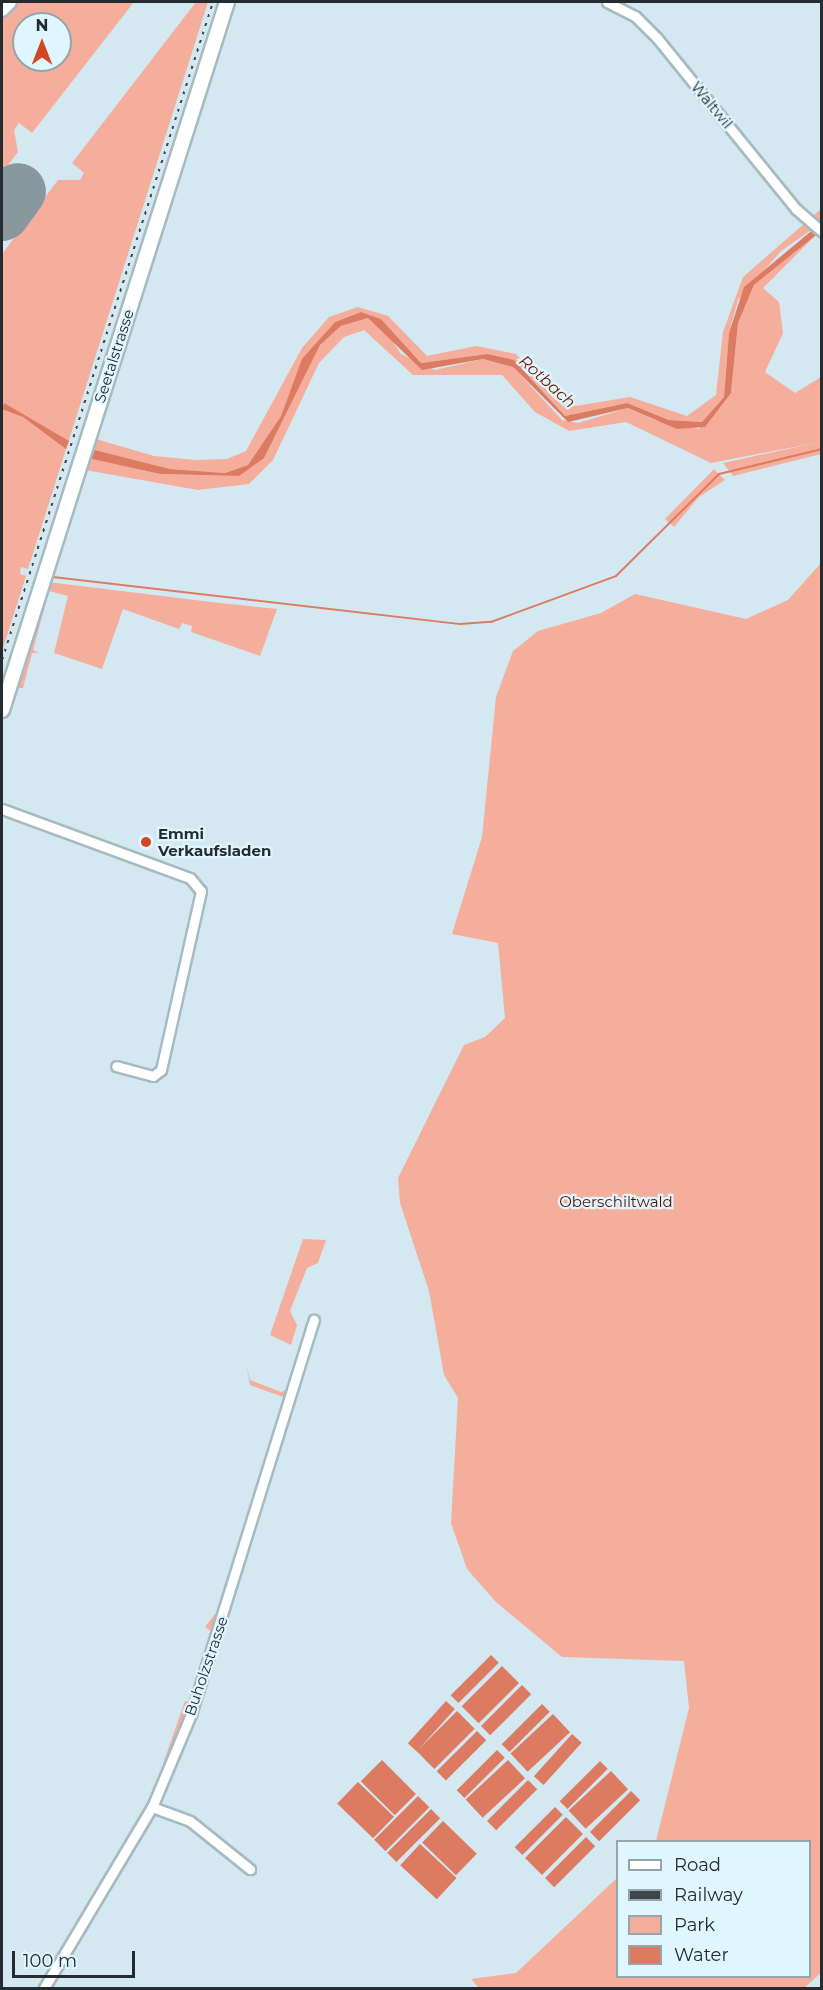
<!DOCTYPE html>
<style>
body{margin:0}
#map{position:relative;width:823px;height:1990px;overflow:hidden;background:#d3e8f1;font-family:Montserrat,sans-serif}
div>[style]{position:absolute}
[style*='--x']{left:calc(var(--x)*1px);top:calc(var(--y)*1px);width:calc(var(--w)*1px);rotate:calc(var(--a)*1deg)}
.green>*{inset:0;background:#f5ae9b}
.water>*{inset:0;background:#dd7b62;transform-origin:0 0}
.stream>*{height:2px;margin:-1px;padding:0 1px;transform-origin:1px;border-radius:1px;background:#dd7b62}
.runway>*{height:56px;margin:-28px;padding:0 28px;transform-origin:28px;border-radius:28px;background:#88989e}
.roads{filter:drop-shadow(2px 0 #a6bac2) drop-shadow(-2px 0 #a6bac2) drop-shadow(0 2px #a6bac2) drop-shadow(0 -2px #a6bac2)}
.minor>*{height:9px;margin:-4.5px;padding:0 4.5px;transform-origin:4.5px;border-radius:4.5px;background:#fff}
.secondary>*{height:12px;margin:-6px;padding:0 6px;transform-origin:6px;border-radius:6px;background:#fff}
.primary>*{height:14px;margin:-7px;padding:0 7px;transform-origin:7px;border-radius:7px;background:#fff}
.rail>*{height:2px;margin-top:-1px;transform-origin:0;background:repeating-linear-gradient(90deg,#3d474b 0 3px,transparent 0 9px)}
.dots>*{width:16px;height:16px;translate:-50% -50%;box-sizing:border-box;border:3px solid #e0f6fe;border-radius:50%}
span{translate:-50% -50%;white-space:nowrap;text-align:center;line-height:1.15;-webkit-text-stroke:4.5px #e0f6fe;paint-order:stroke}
.street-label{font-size:15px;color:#242c2f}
.poi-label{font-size:15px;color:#242c2f;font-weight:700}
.left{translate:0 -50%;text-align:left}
.park-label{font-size:15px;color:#511404}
.water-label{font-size:16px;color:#731b01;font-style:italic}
.frame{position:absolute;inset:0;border:3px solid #242c2f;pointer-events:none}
.legend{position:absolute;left:616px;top:1840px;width:195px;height:138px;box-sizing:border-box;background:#e0f6fe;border:2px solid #95a5ab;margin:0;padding:8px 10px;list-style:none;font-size:18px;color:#242c2f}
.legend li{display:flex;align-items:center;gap:12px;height:30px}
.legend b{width:30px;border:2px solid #95a5ab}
.north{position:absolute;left:12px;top:12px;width:60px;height:60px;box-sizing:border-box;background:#e0f6fe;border:2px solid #95a5ab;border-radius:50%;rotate:0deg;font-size:16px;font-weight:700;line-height:24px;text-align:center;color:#242c2f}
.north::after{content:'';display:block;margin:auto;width:21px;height:27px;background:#d14823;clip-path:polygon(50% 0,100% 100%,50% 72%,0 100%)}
.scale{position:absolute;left:12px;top:1951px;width:123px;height:27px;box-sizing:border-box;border:3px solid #242c2f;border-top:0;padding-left:8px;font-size:18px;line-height:21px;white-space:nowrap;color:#242c2f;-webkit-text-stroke:4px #e0f6fe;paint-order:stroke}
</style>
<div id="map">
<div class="green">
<i style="clip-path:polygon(evenodd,18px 2px,134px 2px,32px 133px,19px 123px,14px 130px,18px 152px,2px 173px,2px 17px,18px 2px,24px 24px,60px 24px,60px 60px,24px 60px,24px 24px)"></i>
<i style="clip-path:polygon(196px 2px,208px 2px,28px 569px,21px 567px,20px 574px,26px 576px,2px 651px,2px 254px,58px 180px,80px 180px,84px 173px,72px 163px)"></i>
<i style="clip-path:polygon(821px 209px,821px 223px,781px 251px,738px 300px,729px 333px,724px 397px,702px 422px,669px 420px,627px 403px,565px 416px,520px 366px,487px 354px,421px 363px,381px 319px,361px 312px,335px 322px,303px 359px,281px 416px,248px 465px,225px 473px,170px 469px,91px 449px,96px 439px,154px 456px,195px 460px,227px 459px,246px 451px,302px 348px,329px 317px,358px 307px,388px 316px,427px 356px,476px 346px,516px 354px,554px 399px,569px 407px,630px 397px,687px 416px,716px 395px,723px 332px,743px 277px)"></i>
<i style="clip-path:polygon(821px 230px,763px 288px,779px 302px,783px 333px,765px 372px,795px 393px,821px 377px,821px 454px,733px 476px,723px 463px,820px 442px,711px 463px,626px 422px,569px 431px,535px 412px,502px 375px,413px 375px,364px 330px,344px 337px,319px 363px,273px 460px,249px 484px,198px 490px,85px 470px,92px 458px,160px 474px,239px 476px,272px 441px,320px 345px,341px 326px,368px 318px,384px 328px,401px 354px,435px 370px,483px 359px,513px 367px,562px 420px,578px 423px,628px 408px,655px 420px,699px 429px,731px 393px,738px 323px,754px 285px)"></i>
<i style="clip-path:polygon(714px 469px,725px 480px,699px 497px,674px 527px,665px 519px)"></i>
<i style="clip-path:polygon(821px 563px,822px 1972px,804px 1988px,479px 1988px,471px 1979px,516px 1973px,617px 1878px,618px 1976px,810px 1976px,810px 1842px,656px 1841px,689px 1708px,684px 1661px,562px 1657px,496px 1602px,467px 1569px,451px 1523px,458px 1398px,444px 1375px,429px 1291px,400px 1203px,398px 1178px,464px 1045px,485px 1037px,505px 1018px,498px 943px,452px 934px,482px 837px,496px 697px,513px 651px,538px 631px,601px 613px,635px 594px,746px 619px,788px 600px)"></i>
<i style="clip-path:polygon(48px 582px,211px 602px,277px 609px,260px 656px,191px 632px,192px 626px,182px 623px,179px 629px,123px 609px,102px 669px,54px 653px,68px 596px,49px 591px,33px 650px,39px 653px,32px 653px,23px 688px,16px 688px)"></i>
<i style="clip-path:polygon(303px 1239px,326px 1240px,318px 1263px,307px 1268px,290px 1311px,297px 1325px,291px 1345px,270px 1335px)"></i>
<i style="clip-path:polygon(246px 1364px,250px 1380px,281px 1392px,290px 1389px,286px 1398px,250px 1385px)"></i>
<i style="clip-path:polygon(215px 1614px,217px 1616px,191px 1693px,211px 1631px,205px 1627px)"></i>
<i style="clip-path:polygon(185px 1701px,190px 1702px,165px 1761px,164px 1761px)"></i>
</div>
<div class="water">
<i style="clip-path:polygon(821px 223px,816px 235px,754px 285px,738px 323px,731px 393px,705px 427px,677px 429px,628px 408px,568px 422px,513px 367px,483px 359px,422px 370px,368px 318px,341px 326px,320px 345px,264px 458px,239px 476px,160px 474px,88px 458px,91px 449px,170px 469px,225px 473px,248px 465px,281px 416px,302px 359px,335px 322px,361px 312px,381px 319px,421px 363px,487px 354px,514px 360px,565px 416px,627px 403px,669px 420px,702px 422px,724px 397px,729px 333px,744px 287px)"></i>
<i style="clip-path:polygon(4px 403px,69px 441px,66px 449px,23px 417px,2px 409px)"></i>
<i style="left:491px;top:1655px;width:11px;height:57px;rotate:45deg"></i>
<i style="left:502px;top:1666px;width:24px;height:57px;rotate:45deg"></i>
<i style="left:522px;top:1685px;width:13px;height:58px;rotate:45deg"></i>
<i style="left:446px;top:1701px;width:12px;height:57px;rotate:42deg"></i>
<i style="left:542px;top:1704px;width:11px;height:57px;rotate:45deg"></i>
<i style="left:457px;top:1711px;width:25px;height:57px;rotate:45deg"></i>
<i style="left:553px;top:1714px;width:25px;height:58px;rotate:47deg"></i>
<i style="left:477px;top:1731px;width:13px;height:57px;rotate:45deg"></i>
<i style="left:572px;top:1734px;width:13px;height:57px;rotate:42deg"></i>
<i style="left:497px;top:1750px;width:11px;height:57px;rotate:45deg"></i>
<i style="left:382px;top:1760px;width:48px;height:30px;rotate:45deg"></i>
<i style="left:508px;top:1760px;width:25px;height:58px;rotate:47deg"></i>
<i style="left:600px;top:1761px;width:11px;height:57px;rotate:45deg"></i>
<i style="left:611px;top:1771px;width:25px;height:58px;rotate:47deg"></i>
<i style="left:528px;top:1780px;width:13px;height:58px;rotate:45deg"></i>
<i style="left:358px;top:1782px;width:50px;height:30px;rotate:44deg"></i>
<i style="left:631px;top:1791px;width:13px;height:58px;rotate:45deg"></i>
<i style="left:418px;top:1796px;width:16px;height:62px;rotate:45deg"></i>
<i style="left:555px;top:1807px;width:11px;height:57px;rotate:45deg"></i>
<i style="left:431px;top:1809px;width:13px;height:62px;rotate:45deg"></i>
<i style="left:566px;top:1817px;width:24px;height:58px;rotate:45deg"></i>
<i style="left:443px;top:1821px;width:47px;height:30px;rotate:44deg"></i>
<i style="left:586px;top:1837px;width:13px;height:58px;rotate:45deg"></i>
<i style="left:420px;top:1844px;width:50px;height:29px;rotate:43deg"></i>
</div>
<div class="stream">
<i style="--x:53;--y:577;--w:410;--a:6.6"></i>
<i style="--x:460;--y:624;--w:31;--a:-4"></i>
<i style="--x:491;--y:622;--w:133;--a:-20.2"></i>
<i style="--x:616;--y:576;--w:145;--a:-44.7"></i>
<i style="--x:719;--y:474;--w:106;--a:-13.6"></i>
</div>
<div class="runway">
<i style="--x:2;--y:213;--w:27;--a:-54"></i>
</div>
<div class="roads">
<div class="minor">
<i style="--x:607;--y:2;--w:31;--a:27"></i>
<i style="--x:635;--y:16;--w:31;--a:45"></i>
<i style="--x:657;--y:38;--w:220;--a:50.9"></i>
<i style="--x:796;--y:209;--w:35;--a:41"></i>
<i style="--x:2;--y:809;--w:200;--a:20.2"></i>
<i style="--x:190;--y:878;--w:17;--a:50"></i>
<i style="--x:201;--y:891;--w:183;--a:102.6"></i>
<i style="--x:161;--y:1070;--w:10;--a:143"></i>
<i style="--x:153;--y:1076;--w:38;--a:-165"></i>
<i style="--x:152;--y:1807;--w:40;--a:20.2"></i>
<i style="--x:190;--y:1821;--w:77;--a:38.7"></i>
<i style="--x:44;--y:1988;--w:211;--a:-59.2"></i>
<i style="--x:152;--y:1807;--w:101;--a:-67.2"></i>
<i style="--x:191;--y:1714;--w:413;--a:-72.7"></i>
</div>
<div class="secondary">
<i style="--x:2;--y:10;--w:11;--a:-45"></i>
</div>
<div class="primary">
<i style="--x:2;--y:710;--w:743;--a:-72.37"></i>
</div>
</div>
<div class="rail">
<i style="--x:2;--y:660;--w:691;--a:-72.22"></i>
</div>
<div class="dots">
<i style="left:146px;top:842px;background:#d14823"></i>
</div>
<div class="street-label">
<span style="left:712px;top:105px;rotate:50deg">Waltwil</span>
<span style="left:114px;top:356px;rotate:-72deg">Seetalstrasse</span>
<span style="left:206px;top:1666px;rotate:-71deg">Buholzstrasse</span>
</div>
<div class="poi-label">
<span class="left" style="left:158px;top:842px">Emmi<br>Verkaufsladen</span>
</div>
<div class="park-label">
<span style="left:616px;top:1202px">Oberschiltwald</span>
</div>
<div class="water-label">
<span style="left:547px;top:382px;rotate:42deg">Rotbach</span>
</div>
<div class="frame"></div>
<ul class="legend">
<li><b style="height:8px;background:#fff"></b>Road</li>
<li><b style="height:8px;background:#3d474b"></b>Railway</li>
<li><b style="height:16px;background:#f5ae9b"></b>Park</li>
<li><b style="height:16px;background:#dd7b62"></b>Water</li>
</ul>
<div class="north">N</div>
<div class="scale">100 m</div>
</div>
